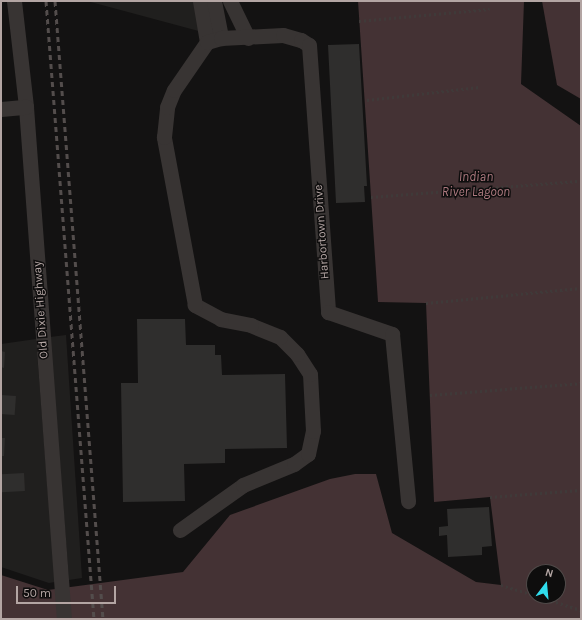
<!DOCTYPE html>
<style>
body{margin:0}
#map{position:relative;width:582px;height:620px;overflow:hidden;background:#131212;font-family:Karla,sans-serif}
div>[style]{position:absolute}
[style*='--x']{left:calc(var(--x)*1px);top:calc(var(--y)*1px);width:calc(var(--w)*1px);rotate:calc(var(--a)*1deg)}
.built>*{inset:0;background:#201f1e}
.water>*{inset:0;background:#443234}
.building>*{inset:0;background:#2f2e2d;transform-origin:0 0}
.path>*{height:2.5px;margin-top:-1.25px;transform-origin:0;background:repeating-linear-gradient(90deg,#3f3a39 0 2px,transparent 0 5px)}
.minor>*{height:15px;margin:-7.5px;padding:0 7.5px;transform-origin:7.5px;border-radius:7.5px;background:#383433}
.rail>*{height:3px;margin-top:-1.5px;transform-origin:0;background:repeating-linear-gradient(90deg,#534d4c 0 5px,transparent 0 9px)}
span{translate:-50% -50%;white-space:nowrap;text-align:center;line-height:1.15;-webkit-text-stroke:3px #0e0d0d;paint-order:stroke}
.street-label{font-size:12px;color:#b3a5a3}
.water-label{font-size:13px;color:#ae7a80;font-style:italic}
.frame{position:absolute;inset:0;border:2px solid #b3a5a3;pointer-events:none}
.north{position:absolute;left:526px;top:564px;width:40px;height:40px;box-sizing:border-box;background:#0e0d0d;border:1px solid #504a49;border-radius:50%;rotate:16deg;font-size:11px;font-weight:700;line-height:16px;text-align:center;color:#b3a5a3}
.north::after{content:'';display:block;margin:auto;width:14px;height:18px;background:#30dced;clip-path:polygon(50% 0,100% 100%,50% 72%,0 100%)}
.scale{position:absolute;left:16px;top:586px;width:100px;height:18px;box-sizing:border-box;border:2px solid #b3a5a3;border-top:0;padding-left:5px;font-size:12px;line-height:14px;white-space:nowrap;color:#b3a5a3;-webkit-text-stroke:3px #0e0d0d;paint-order:stroke}
</style>
<div id="map">
<div class="built">
<i style="clip-path:polygon(87px 1px,204px 1px,206px 33px)"></i>
<i style="clip-path:polygon(66px 335px,82px 578px,69px 580px,50px 337px)"></i>
<i style="clip-path:polygon(36px 339px,55px 582px,49px 583px,1px 567px,1px 344px)"></i>
</div>
<div class="water">
<i style="clip-path:polygon(evenodd,358px 1px,524px 1px,521px 84px,581px 126px,581px 619px,1px 619px,1px 575px,48px 590px,183px 572px,230px 515px,330px 479px,355px 474px,376px 474px,392px 533px,476px 582px,501px 585px,490px 497px,434px 502px,426px 303px,378px 302px,358px 1px,534px 572px,558px 572px,558px 596px,534px 596px,534px 572px)"></i>
<i style="clip-path:polygon(542px 1px,581px 1px,581px 99px,557px 85px)"></i>
</div>
<div class="building">
<i style="clip-path:polygon(359px 44px,367px 186px,364px 186px,365px 202px,336px 203px,328px 45px)"></i>
<i style="clip-path:polygon(137px 319px,185px 319px,186px 345px,215px 345px,215px 355px,221px 355px,222px 375px,285px 374px,287px 448px,225px 449px,225px 463px,184px 464px,185px 501px,123px 502px,121px 383px,138px 383px)"></i>
<i style="clip-path:polygon(1px 351px,5px 352px,4px 368px,1px 367px)"></i>
<i style="left:1px;top:395px;width:15px;height:19px;rotate:4deg"></i>
<i style="clip-path:polygon(1px 438px,5px 438px,4px 456px,1px 456px)"></i>
<i style="left:24px;top:473px;width:18px;height:23px;rotate:87deg"></i>
<i style="clip-path:polygon(489px 507px,492px 546px,482px 547px,482px 555px,448px 557px,447px 535px,439px 536px,439px 527px,448px 526px,447px 509px)"></i>
</div>
<div class="path">
<i style="--x:359;--y:21;--w:131;--a:-5.3"></i>
<i style="--x:367;--y:100;--w:113;--a:-6.6"></i>
<i style="--x:371;--y:197;--w:211;--a:-4.4"></i>
<i style="--x:426;--y:303;--w:156;--a:-5.5"></i>
<i style="--x:430;--y:395;--w:151;--a:-4.5"></i>
<i style="--x:490;--y:497;--w:91;--a:-4.4"></i>
<i style="--x:501;--y:585;--w:34;--a:17"></i>
<i style="--x:537;--y:596;--w:46;--a:17.7"></i>
</div>
<div class="minor">
<i style="--x:14;--y:1;--w:107;--a:83.5"></i>
<i style="--x:26;--y:107;--w:513;--a:85.76"></i>
<i style="--x:200;--y:1;--w:42;--a:80.3"></i>
<i style="--x:214;--y:1;--w:38;--a:79"></i>
<i style="--x:230;--y:1;--w:41;--a:64.1"></i>
<i style="--x:1;--y:109;--w:25;--a:-5"></i>
<i style="--x:180;--y:530;--w:77;--a:-35.5"></i>
<i style="--x:243;--y:485;--w:55;--a:-22.4"></i>
<i style="--x:294;--y:464;--w:17;--a:-36"></i>
<i style="--x:308;--y:454;--w:24;--a:-78"></i>
<i style="--x:313;--y:431;--w:57;--a:-93"></i>
<i style="--x:310;--y:374;--w:24;--a:-123"></i>
<i style="--x:297;--y:354;--w:24;--a:-135"></i>
<i style="--x:280;--y:337;--w:31;--a:-158"></i>
<i style="--x:251;--y:325;--w:31;--a:-169"></i>
<i style="--x:221;--y:319;--w:30;--a:-152"></i>
<i style="--x:195;--y:305;--w:171;--a:-100.5"></i>
<i style="--x:164;--y:137;--w:30;--a:-84"></i>
<i style="--x:167;--y:107;--w:18;--a:-68"></i>
<i style="--x:174;--y:90;--w:58;--a:-55.5"></i>
<i style="--x:207;--y:42;--w:15;--a:-16"></i>
<i style="--x:221;--y:38;--w:62;--a:-2.8"></i>
<i style="--x:283;--y:35;--w:19;--a:16"></i>
<i style="--x:301;--y:40;--w:9;--a:32"></i>
<i style="--x:309;--y:45;--w:268;--a:85.9"></i>
<i style="--x:328;--y:312;--w:68;--a:19"></i>
<i style="--x:392;--y:334;--w:168;--a:84.5"></i>
</div>
<div class="rail">
<i style="--x:46;--y:1;--w:620;--a:85.56"></i>
<i style="--x:55;--y:1;--w:620;--a:85.56"></i>
</div>
<div class="street-label">
<span style="left:322px;top:232px;rotate:-94deg">Harbortown Drive</span>
<span style="left:41px;top:310px;rotate:-94deg">Old Dixie Highway</span>
</div>
<div class="water-label">
<span style="left:476px;top:185px">Indian<br>River Lagoon</span>
</div>
<div class="frame"></div>
<div class="north">N</div>
<div class="scale">50 m</div>
</div>
